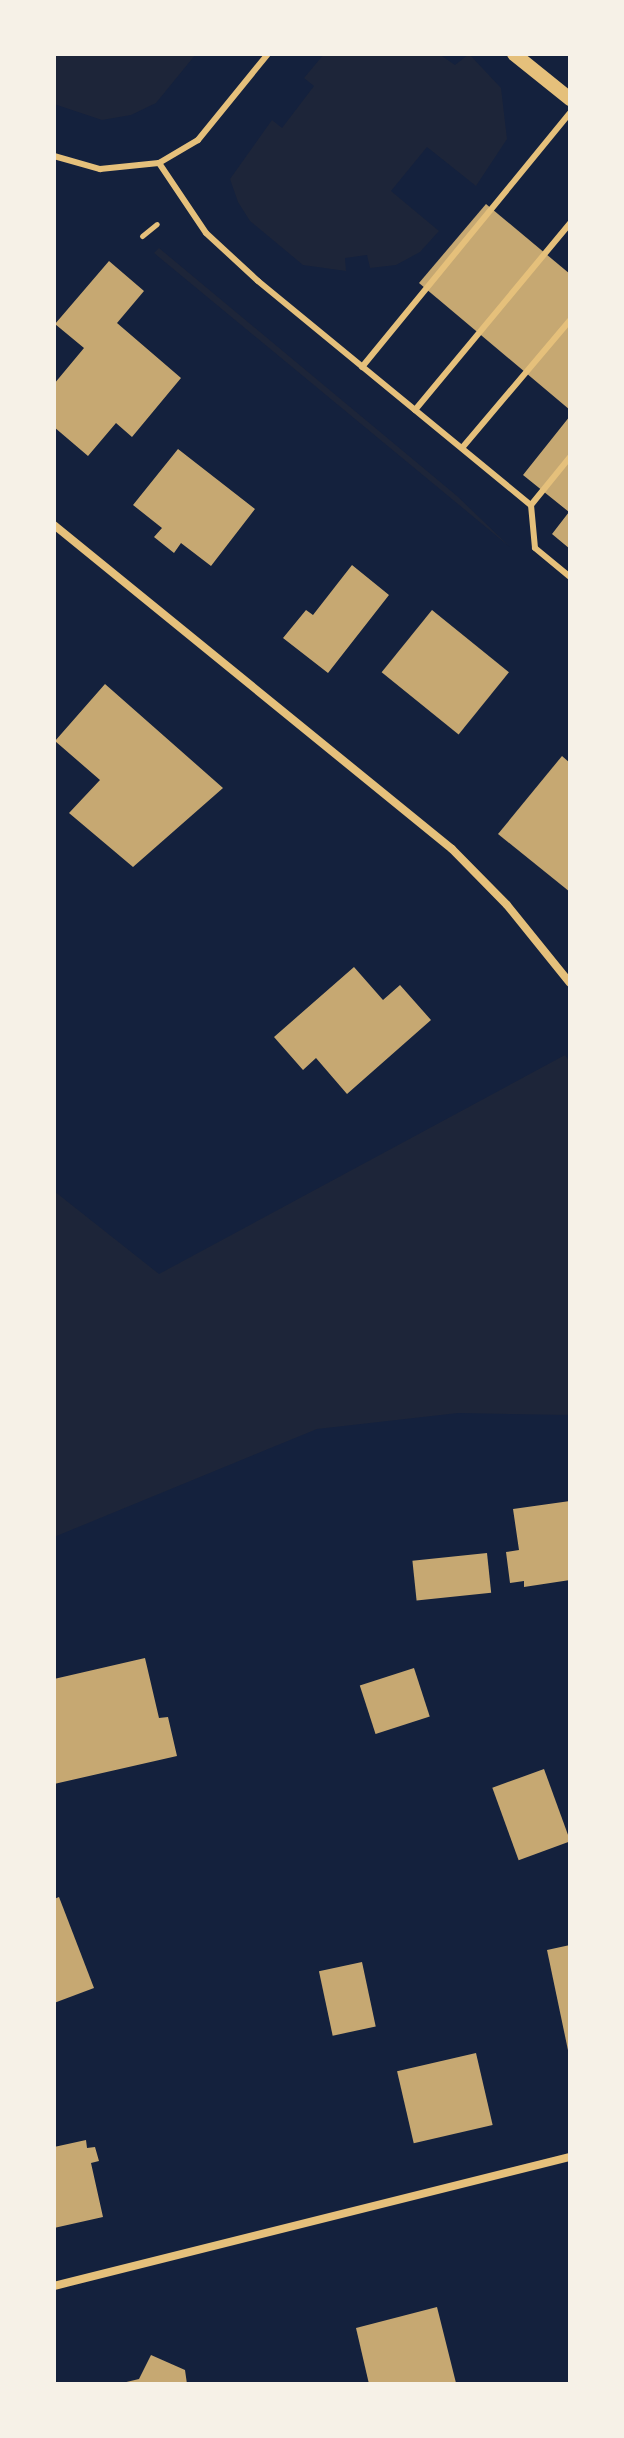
<!DOCTYPE html>
<style>
body{margin:0}
#map{position:relative;width:624px;height:2438px;overflow:hidden;background:#14213d;font-family:Overpass,sans-serif}
div>[style]{position:absolute}
[style*='--x']{left:calc(var(--x)*1px);top:calc(var(--y)*1px);width:calc(var(--w)*1px);rotate:calc(var(--a)*1deg)}
.green>*{inset:0;background:#1d2539}
.building>*{inset:0;background:#c6a872;transform-origin:0 0}
.path>*{height:5px;margin:-2.5px;padding:0 2.5px;transform-origin:2.5px;border-radius:2.5px;background:#e5c07b}
.service>*{height:6px;margin:-3px;padding:0 3px;transform-origin:3px;border-radius:3px;background:#e5c07b}
.minor>*{height:8px;margin:-4px;padding:0 4px;transform-origin:4px;border-radius:4px;background:#e5c07b}
.tertiary>*{height:14px;margin:-7px;padding:0 7px;transform-origin:7px;border-radius:7px;background:#e5c07b}
span{translate:-50% -50%;white-space:nowrap;text-align:center;line-height:1.15;-webkit-text-stroke:7px #f6f1e7;paint-order:stroke}
.frame{position:absolute;inset:0;border:56px solid #f6f1e7;pointer-events:none}
</style>
<div id="map">
<div class="green">
<i style="clip-path:polygon(54px 54px,196px 54px,156px 103px,131px 115px,102px 120px,54px 104px)"></i>
<i style="clip-path:polygon(324px 54px,439px 54px,455px 65px,469px 54px,501px 88px,507px 139px,476px 186px,427px 147px,391px 191px,439px 231px,420px 252px,396px 265px,370px 268px,367px 255px,345px 258px,346px 271px,303px 265px,250px 221px,238px 202px,230px 179px,272px 120px,282px 128px,314px 86px,304px 78px)"></i>
<i style="clip-path:polygon(159px 248px,457px 496px,510px 547px,154px 253px)"></i>
<i style="clip-path:polygon(565px 1055px,570px 1062px,570px 1415px,458px 1413px,317px 1429px,54px 1537px,54px 1191px,159px 1274px)"></i>
</div>
<div class="building">
<i style="clip-path:polygon(486px 204px,570px 274px,570px 410px,419px 283px)"></i>
<i style="clip-path:polygon(109px 261px,144px 291px,117px 323px,181px 378px,132px 437px,116px 423px,88px 456px,54px 427px,54px 384px,84px 348px,55px 324px)"></i>
<i style="clip-path:polygon(570px 416px,570px 549px,552px 534px,569px 512px,523px 475px)"></i>
<i style="clip-path:polygon(178px 449px,255px 509px,211px 566px,181px 543px,174px 553px,154px 537px,162px 528px,133px 505px)"></i>
<i style="clip-path:polygon(352px 565px,389px 595px,328px 673px,283px 638px,306px 610px,313px 615px)"></i>
<i style="left:432px;top:610px;width:99px;height:80px;rotate:39deg"></i>
<i style="clip-path:polygon(105px 684px,223px 788px,133px 867px,69px 813px,100px 780px,55px 741px)"></i>
<i style="clip-path:polygon(562px 756px,570px 763px,570px 892px,498px 834px)"></i>
<i style="clip-path:polygon(354px 967px,383px 1000px,400px 985px,431px 1020px,347px 1094px,316px 1058px,303px 1070px,274px 1037px)"></i>
<i style="clip-path:polygon(570px 1501px,570px 1580px,524px 1587px,524px 1581px,510px 1583px,506px 1552px,519px 1550px,513px 1509px)"></i>
<i style="left:487px;top:1553px;width:40px;height:75px;rotate:84deg"></i>
<i style="clip-path:polygon(145px 1658px,159px 1718px,168px 1717px,177px 1756px,54px 1784px,54px 1679px)"></i>
<i style="left:414px;top:1668px;width:51px;height:57px;rotate:72deg"></i>
<i style="left:544px;top:1769px;width:77px;height:55px;rotate:70deg"></i>
<i style="clip-path:polygon(59px 1897px,94px 1988px,54px 2003px,54px 1899px)"></i>
<i style="clip-path:polygon(570px 1945px,570px 2055px,569px 2055px,547px 1950px)"></i>
<i style="left:362px;top:1962px;width:66px;height:44px;rotate:78deg"></i>
<i style="left:476px;top:2053px;width:74px;height:81px;rotate:77deg"></i>
<i style="clip-path:polygon(86px 2140px,87px 2148px,95px 2147px,99px 2161px,91px 2163px,103px 2217px,54px 2228px,54px 2147px)"></i>
<i style="clip-path:polygon(437px 2307px,456px 2383px,369px 2384px,356px 2328px)"></i>
<i style="clip-path:polygon(151px 2355px,185px 2370px,187px 2384px,118px 2384px,139px 2379px)"></i>
</div>
<div class="path">
<i style="--x:142;--y:236;--w:19;--a:-39"></i>
</div>
<div class="service">
<i style="--x:54;--y:156;--w:48;--a:15.8"></i>
<i style="--x:100;--y:169;--w:59;--a:-5.8"></i>
<i style="--x:159;--y:163;--w:45;--a:-30.5"></i>
<i style="--x:198;--y:140;--w:111;--a:-50.9"></i>
<i style="--x:159;--y:163;--w:84;--a:56.1"></i>
<i style="--x:206;--y:233;--w:71;--a:42.7"></i>
<i style="--x:258;--y:281;--w:353;--a:39.4"></i>
<i style="--x:531;--y:505;--w:43;--a:84.7"></i>
<i style="--x:535;--y:548;--w:45;--a:39.6"></i>
<i style="--x:362;--y:367;--w:328;--a:-50.7"></i>
<i style="--x:415;--y:410;--w:243;--a:-50.3"></i>
<i style="--x:462;--y:448;--w:167;--a:-49.8"></i>
<i style="--x:531;--y:505;--w:62;--a:-50.9"></i>
</div>
<div class="minor">
<i style="--x:54;--y:525;--w:513;--a:39.15"></i>
<i style="--x:452;--y:849;--w:78;--a:45.5"></i>
<i style="--x:507;--y:905;--w:100;--a:51.1"></i>
<i style="--x:54;--y:2286;--w:532;--a:-14.04"></i>
</div>
<div class="tertiary">
<i style="--x:514;--y:54;--w:72;--a:38.8"></i>
</div>
<div class="frame"></div>
</div>
